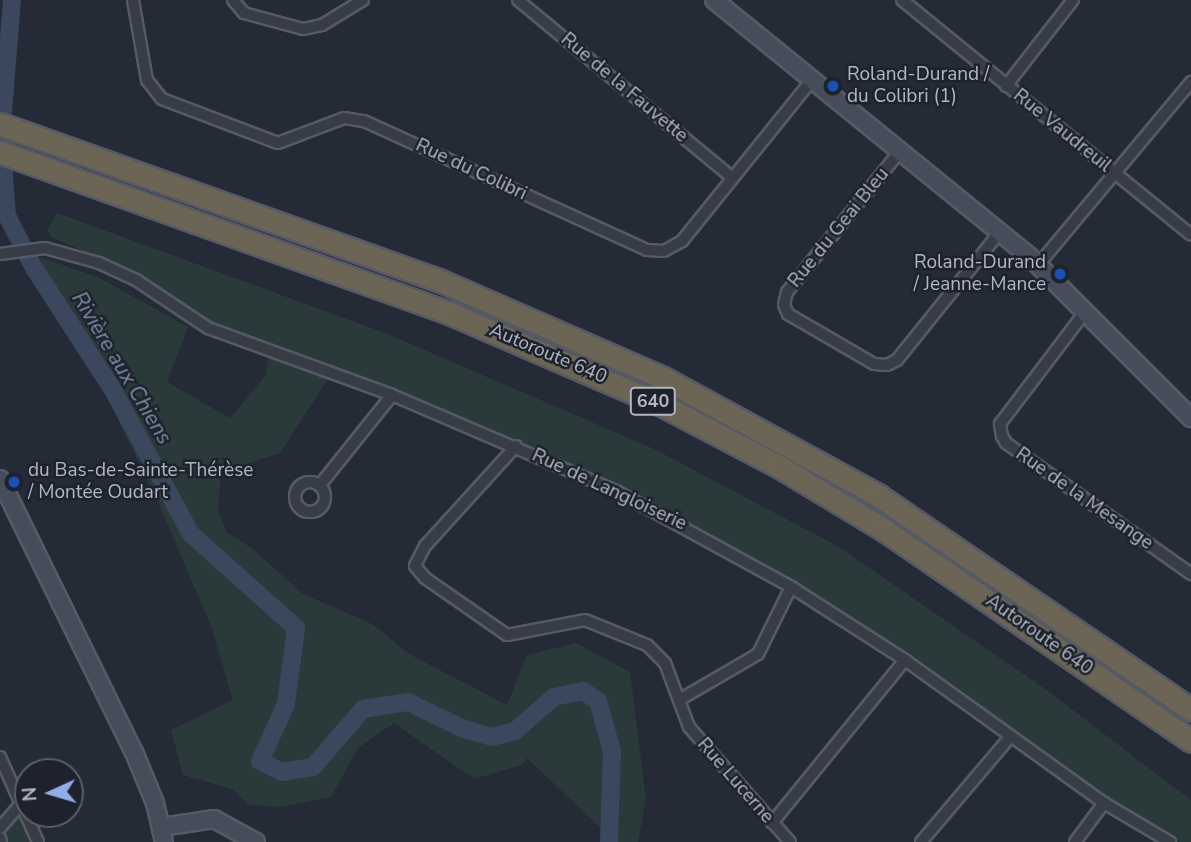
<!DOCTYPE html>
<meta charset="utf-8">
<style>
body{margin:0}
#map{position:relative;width:1191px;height:842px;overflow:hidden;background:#242a36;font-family:"Nunito Sans",sans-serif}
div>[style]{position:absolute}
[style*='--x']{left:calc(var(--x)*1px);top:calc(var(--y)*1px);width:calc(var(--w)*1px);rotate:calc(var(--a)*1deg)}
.green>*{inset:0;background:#2a3a3b}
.stream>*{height:2.5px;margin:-1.25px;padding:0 1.25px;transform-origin:1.25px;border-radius:1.25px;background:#3b475d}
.river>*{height:18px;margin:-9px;padding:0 9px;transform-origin:9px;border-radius:9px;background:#3b475d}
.roads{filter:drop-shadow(2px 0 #555a65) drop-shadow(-2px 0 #555a65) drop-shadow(0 2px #555a65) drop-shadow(0 -2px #555a65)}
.street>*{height:10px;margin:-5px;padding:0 5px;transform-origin:5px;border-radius:5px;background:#373c47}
.street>.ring{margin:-5px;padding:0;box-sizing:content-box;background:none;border:10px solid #373c47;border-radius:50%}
.secondary>*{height:16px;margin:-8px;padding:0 8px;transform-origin:8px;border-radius:8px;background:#464c59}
.highway>*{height:21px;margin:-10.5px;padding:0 10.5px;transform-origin:10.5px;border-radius:10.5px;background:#6c6555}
.dots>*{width:19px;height:19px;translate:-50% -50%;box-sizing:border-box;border:4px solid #1d222c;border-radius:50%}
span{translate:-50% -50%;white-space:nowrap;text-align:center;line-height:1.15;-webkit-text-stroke:5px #1d222c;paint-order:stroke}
.shield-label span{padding:2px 5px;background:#1d222c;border:2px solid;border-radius:5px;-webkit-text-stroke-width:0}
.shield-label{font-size:18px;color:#b2b7c3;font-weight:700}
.poi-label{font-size:19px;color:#b2b7c3}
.left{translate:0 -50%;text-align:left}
.right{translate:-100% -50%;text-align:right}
.street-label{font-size:19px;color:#b2b7c3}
.water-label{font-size:21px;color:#7d8ca8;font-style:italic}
.north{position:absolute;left:14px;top:758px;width:70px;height:70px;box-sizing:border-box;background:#1d222c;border:2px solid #595e68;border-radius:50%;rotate:266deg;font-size:19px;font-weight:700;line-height:28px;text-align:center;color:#b2b7c3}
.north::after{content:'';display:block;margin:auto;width:24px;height:32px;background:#91acea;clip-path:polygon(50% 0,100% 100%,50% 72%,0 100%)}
</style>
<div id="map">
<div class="green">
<i style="clip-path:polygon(57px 213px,385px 333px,654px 449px,839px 547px,1045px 689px,1191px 800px,1191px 842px,1180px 842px,1102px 795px,911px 654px,705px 531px,615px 483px,337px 367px,200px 317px,138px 275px,51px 237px,47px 230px)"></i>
<i style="clip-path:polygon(39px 257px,98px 277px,188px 327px,167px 382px,230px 418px,266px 375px,268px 349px,332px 373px,280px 453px,221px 472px,218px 510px,226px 532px,253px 549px,303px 594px,372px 624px,411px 655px,507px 705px,527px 655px,576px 643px,630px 672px,646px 799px,638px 842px,604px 842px,604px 831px,527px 758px,522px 765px,474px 779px,394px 723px,358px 748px,331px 797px,280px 807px,249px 805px,232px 789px,183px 775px,171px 730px,233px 700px,211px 626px,158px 502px)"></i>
<i style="clip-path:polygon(19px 818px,30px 842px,6px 842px,4px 830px)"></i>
</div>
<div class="stream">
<i style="--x:0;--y:179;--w:3;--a:0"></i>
</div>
<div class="river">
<i style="--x:12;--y:0;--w:136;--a:94.6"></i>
<i style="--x:1;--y:136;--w:80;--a:85.7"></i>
<i style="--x:7;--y:216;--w:59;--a:62.6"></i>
<i style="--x:34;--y:268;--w:145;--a:57.1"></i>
<i style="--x:113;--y:390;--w:164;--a:61.6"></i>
<i style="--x:191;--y:534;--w:141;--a:41.8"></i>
<i style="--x:296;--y:628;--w:77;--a:97.5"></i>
<i style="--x:286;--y:704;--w:63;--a:114.5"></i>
<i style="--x:260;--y:761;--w:25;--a:27"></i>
<i style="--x:282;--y:772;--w:31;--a:-9"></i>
<i style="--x:313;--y:767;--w:77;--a:-49.2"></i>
<i style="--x:363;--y:709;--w:46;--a:-8.8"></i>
<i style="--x:408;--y:702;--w:59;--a:26.1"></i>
<i style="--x:461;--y:728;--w:32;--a:16"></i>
<i style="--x:492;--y:737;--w:24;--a:-15"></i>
<i style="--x:515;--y:731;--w:52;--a:-41.1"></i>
<i style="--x:554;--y:697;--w:30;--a:-12"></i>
<i style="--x:583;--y:691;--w:18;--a:34"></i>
<i style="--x:598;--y:701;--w:52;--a:74.4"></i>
<i style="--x:612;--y:751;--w:91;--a:91.9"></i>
</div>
<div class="roads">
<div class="street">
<i style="--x:133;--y:0;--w:81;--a:80.1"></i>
<i style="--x:147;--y:80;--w:24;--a:52"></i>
<i style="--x:162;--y:99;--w:124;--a:20.8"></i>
<i style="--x:278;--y:143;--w:71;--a:-20.7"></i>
<i style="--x:344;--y:118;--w:20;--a:9"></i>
<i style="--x:364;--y:121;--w:311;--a:24.5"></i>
<i style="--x:647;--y:250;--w:17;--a:3"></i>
<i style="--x:664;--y:251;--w:21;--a:-29"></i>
<i style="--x:682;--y:241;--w:207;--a:-51.1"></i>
<i style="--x:233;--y:0;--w:17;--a:50"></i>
<i style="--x:244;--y:13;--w:61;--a:15.2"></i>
<i style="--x:303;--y:29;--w:19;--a:-12"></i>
<i style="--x:322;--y:25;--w:48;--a:-31.4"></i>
<i style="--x:518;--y:0;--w:277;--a:39.7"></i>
<i style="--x:902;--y:0;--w:372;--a:39.1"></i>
<i style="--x:1006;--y:86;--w:109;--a:-52.1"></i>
<i style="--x:900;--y:151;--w:181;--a:128.7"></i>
<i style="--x:787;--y:292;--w:13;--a:103"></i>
<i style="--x:784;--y:305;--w:10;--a:66"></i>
<i style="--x:788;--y:314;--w:99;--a:30.2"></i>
<i style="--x:874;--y:364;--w:13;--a:4"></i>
<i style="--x:887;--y:365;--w:11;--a:-27"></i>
<i style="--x:897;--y:360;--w:163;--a:-51.2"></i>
<i style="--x:0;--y:254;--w:45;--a:-7.6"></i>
<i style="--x:45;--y:248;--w:56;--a:15.5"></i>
<i style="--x:99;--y:263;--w:41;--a:24.7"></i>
<i style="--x:136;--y:280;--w:87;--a:33.7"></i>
<i style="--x:208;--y:328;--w:196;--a:20"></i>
<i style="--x:392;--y:395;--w:244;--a:23.2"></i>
<i style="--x:616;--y:491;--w:200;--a:28.7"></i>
<i style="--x:791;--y:587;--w:135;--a:32.6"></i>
<i style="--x:905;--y:660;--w:245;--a:35.7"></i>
<i style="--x:1104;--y:803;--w:77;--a:30.6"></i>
<i style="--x:1038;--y:265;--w:239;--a:-50.1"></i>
<i style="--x:1085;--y:312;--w:141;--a:127.2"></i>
<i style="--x:1000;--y:424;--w:12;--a:81"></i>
<i style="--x:1002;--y:436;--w:8;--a:60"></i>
<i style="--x:1006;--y:443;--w:227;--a:35.3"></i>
<i style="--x:516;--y:446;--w:135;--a:132.3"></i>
<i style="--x:425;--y:546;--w:22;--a:117"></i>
<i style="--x:415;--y:566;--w:16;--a:50"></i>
<i style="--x:425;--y:578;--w:100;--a:34.8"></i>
<i style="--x:507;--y:635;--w:79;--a:-10.9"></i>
<i style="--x:585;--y:620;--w:67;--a:22"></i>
<i style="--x:647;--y:645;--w:25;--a:45"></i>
<i style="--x:665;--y:663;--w:68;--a:69.4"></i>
<i style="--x:689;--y:727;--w:153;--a:48.7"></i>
<i class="ring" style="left:295px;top:482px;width:20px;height:20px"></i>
<i style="--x:320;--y:485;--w:115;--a:-51.3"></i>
<i style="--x:679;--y:700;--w:91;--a:-30.2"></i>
<i style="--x:758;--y:654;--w:75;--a:-63.8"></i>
<i style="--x:0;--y:757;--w:93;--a:65.9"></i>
<i style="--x:772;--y:823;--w:210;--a:-50.8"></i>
<i style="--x:0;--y:828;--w:33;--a:-49"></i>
<i style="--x:0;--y:838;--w:4;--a:76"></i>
<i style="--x:921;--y:842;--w:138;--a:-49.7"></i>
<i style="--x:1075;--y:842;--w:49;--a:-53.4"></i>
</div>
<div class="secondary">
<i style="--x:714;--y:0;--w:407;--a:39.1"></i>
<i style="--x:1030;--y:257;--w:228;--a:45"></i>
<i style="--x:0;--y:479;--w:304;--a:63.9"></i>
<i style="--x:134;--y:752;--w:55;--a:67.6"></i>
<i style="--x:155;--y:803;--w:40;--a:77"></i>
<i style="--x:162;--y:827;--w:53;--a:-8.7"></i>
<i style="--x:214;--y:819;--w:48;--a:28.7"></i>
</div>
<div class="highway">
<i style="--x:0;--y:124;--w:468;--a:19.6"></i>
<i style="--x:441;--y:281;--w:242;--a:23.6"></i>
<i style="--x:663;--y:378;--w:246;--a:28.6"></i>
<i style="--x:879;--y:496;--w:378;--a:34.4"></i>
<i style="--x:0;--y:152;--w:482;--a:19.7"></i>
<i style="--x:454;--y:315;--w:227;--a:23.4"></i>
<i style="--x:662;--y:405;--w:133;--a:27.7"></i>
<i style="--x:780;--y:467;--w:124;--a:31.1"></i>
<i style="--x:886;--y:531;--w:370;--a:34.5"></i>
</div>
</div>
<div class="dots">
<i style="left:833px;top:86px;background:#1a4fb4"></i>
<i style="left:1060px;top:274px;background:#1a4fb4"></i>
<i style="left:14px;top:482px;background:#1a4fb4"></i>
</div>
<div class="shield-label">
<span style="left:653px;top:401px">640</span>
</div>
<div class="poi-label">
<span class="left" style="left:847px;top:86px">Roland-Durand /<br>du Colibri (1)</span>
<span class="right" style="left:1046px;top:274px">Roland-Durand<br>/ Jeanne-Mance</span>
<span class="left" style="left:28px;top:482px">du Bas-de-Sainte-Thérèse<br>/ Montée Oudart</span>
</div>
<div class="street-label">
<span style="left:624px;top:88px;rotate:40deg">Rue de la Fauvette</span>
<span style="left:1062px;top:131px;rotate:39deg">Rue Vaudreuil</span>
<span style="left:471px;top:170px;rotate:25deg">Rue du Colibri</span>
<span style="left:839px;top:228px;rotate:-51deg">Rue du Geai Bleu</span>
<span style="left:548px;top:354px;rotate:23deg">Autoroute 640</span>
<span style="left:609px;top:490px;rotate:25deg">Rue de Langloiserie</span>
<span style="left:1084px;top:499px;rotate:35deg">Rue de la Mesange</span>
<span style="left:1039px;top:635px;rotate:35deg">Autoroute 640</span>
<span style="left:735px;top:781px;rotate:49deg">Rue Lucerne</span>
</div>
<div class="water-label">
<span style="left:122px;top:368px;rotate:59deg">Rivière aux Chiens</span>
</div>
<div class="north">N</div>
</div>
